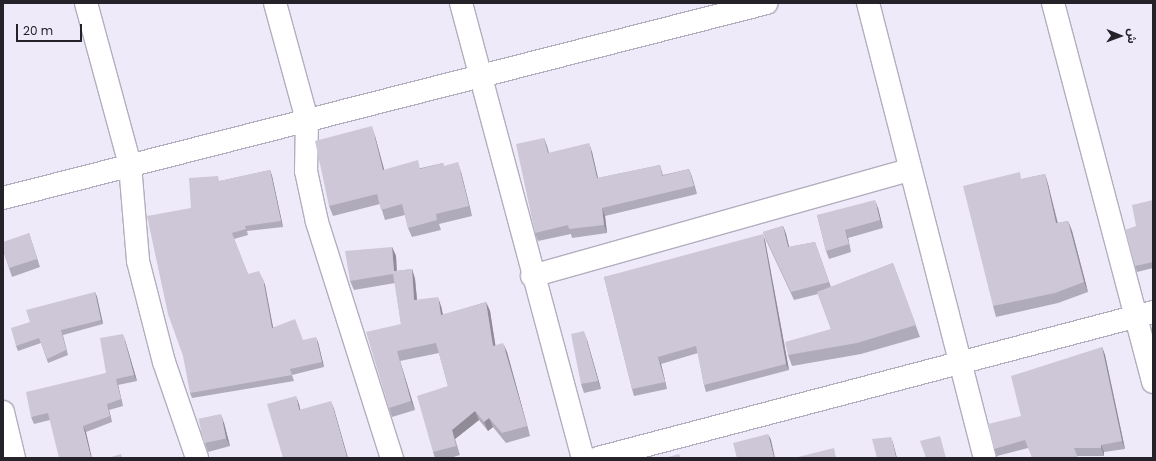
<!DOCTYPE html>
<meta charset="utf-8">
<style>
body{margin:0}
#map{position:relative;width:1156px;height:461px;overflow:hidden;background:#efeafa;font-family:Poppins,"Noto Sans Arabic",sans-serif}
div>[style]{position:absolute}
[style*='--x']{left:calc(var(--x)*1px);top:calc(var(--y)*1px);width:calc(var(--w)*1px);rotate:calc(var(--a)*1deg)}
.roads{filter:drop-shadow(1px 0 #b3aebe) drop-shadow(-1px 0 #b3aebe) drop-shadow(0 1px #b3aebe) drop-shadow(0 -1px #b3aebe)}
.minor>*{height:22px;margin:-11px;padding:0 11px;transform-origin:11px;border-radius:11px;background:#fff}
.wall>*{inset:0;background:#b0abba}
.shaded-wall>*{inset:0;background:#908b97}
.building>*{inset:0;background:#cdc7d8;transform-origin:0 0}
span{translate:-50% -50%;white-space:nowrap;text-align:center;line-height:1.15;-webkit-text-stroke:4px #efeafa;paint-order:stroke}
.frame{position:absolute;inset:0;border:4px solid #252329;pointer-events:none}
.north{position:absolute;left:1100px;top:16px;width:40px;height:40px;-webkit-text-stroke:3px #efeafa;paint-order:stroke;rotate:91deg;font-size:11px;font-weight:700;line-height:16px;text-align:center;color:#252329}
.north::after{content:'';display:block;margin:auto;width:14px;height:18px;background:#252329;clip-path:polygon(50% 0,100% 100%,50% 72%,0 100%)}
.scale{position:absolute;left:16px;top:24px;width:66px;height:18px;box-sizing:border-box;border:2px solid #252329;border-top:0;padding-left:5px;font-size:12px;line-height:14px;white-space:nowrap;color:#252329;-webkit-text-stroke:3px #efeafa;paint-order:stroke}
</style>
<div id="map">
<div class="roads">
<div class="minor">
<i style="--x:86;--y:3;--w:168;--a:74.8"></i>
<i style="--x:130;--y:165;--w:96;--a:85.2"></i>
<i style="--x:138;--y:261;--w:104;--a:75.6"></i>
<i style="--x:164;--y:362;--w:102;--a:71"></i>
<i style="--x:275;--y:3;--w:121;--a:74.7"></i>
<i style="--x:307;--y:120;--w:51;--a:91.1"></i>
<i style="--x:306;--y:171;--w:52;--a:77.8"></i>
<i style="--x:317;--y:222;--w:248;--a:72.4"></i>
<i style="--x:461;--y:3;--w:471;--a:75"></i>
<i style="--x:868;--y:3;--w:470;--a:75.6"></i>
<i style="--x:1053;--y:3;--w:392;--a:75.2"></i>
<i style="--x:3;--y:198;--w:788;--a:-14.32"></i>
<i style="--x:532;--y:276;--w:392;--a:-15.7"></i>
<i style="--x:3;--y:412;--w:47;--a:76.6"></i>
<i style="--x:598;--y:458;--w:574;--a:-14.74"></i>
</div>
</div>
<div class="wall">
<i style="clip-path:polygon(375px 136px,384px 170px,421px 168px,443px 163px,444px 166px,461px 172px,472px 216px,439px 224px,441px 230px,412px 237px,408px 228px,405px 215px,385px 220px,380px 204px,333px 216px,329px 206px)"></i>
<i style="clip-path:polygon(544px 138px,549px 153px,592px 152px,598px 178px,660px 165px,663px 175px,689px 169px,697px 194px,605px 216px,607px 233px,572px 238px,571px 234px,538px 241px,535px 233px)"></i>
<i style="clip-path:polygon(270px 170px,272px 176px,283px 227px,247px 231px,248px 235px,234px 239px,248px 274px,265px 285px,273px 327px,303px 340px,318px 342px,324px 367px,292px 375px,294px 381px,192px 398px,190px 393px,191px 208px,220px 181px)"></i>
<i style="clip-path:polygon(1045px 174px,1048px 184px,1058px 223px,1068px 221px,1072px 231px,1088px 292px,1058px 303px,996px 317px,993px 306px,1022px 179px)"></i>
<i style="clip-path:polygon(1153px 200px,1153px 268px,1137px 272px,1135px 266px,1136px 226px)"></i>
<i style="clip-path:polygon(878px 208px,883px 228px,848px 238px,851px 252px,829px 259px,826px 251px,817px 215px)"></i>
<i style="clip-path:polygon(783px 226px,786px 234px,789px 247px,815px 242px,831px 287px,893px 263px,920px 337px,861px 354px,792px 366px,788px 355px,831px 329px,818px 294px,794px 300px,766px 240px,763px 232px)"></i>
<i style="clip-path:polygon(29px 233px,40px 267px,12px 277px,3px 250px)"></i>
<i style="clip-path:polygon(765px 240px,789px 370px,706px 392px,704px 385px,698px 353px,661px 364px,667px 389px,634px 396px,632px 389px,604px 277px)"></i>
<i style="clip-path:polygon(392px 247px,396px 256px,397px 271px,412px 269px,415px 279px,417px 300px,441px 306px,443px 315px,486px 302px,490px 311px,495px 345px,507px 352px,530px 436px,506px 443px,493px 427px,488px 431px,479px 420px,455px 439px,460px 455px,450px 458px,435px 458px,433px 452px,448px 386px,439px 353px,400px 361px,415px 410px,392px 417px,389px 408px,401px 324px,395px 283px,354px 290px,350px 281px)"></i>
<i style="clip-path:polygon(95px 292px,97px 297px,103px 324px,63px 335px,68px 355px,48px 363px,41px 343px,18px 351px,16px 346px,30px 322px)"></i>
<i style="clip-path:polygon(125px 340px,137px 381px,118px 385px,123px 406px,109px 410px,112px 422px,86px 432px,50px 420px,34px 424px,31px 417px,106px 373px)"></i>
<i style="clip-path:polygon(587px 340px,601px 389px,584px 393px,581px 384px)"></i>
<i style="clip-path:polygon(1102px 347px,1105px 355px,1125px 449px,1104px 452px,1104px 456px,1077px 456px,1028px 448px,997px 456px,994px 449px,1021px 416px)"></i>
<i style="clip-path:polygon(224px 423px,230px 446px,208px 452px,205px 443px)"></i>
</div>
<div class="shaded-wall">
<i style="clip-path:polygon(372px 126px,375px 136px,387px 180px,383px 170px)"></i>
<i style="clip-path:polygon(544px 138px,547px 146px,551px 162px,548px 153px)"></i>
<i style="clip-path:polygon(589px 143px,592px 152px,600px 187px,597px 178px)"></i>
<i style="clip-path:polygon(458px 162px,461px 172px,472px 216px,469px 206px)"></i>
<i style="clip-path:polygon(689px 169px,692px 177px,697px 194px,694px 186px)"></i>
<i style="clip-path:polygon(270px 170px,272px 176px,283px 227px,281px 221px)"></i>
<i style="clip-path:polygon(1045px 174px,1048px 184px,1060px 234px,1056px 223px)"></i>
<i style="clip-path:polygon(875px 200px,878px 208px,883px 228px,880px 220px)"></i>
<i style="clip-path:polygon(602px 208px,605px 216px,607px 233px,604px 225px)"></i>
<i style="clip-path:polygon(1068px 221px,1072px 231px,1088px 292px,1084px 282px)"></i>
<i style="clip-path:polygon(783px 226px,786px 234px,791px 255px,788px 247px)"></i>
<i style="clip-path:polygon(845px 230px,848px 238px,851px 252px,849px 244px)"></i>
<i style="clip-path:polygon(763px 234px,765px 240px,789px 370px,786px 364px)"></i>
<i style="clip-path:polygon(392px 247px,396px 256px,397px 281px,394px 271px)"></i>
<i style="clip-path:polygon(412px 269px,415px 279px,418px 310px,414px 300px)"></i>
<i style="clip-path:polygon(263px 279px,265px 285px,274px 333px,272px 328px)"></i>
<i style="clip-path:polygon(95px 292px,97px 297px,103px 324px,101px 320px)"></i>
<i style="clip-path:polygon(438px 297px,441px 306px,445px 324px,441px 315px)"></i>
<i style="clip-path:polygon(486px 302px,490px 311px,497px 355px,493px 346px)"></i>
<i style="clip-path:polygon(584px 331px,587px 340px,601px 389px,598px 381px)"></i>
<i style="clip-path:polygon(123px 334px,125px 340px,137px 381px,134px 375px)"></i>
<i style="clip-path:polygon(316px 337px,318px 342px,324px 367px,322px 362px)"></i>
<i style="clip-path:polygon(503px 343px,507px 352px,530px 436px,527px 426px)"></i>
<i style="clip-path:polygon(1102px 347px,1105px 355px,1125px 449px,1122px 441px)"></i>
<i style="clip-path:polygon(397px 351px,400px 361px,415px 410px,411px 401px)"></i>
<i style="clip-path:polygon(658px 357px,661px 364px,667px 389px,665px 382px)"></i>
<i style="clip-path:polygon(116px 379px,118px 385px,123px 406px,121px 399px)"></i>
<i style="clip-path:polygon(296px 396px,299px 404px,302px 417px,299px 410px)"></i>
<i style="clip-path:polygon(331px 401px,334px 409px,348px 458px,347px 458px)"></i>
<i style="clip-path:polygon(107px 404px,109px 410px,112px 422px,110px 416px)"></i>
<i style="clip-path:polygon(475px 411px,479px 420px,455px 439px,460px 455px,452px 430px)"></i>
<i style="clip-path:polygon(221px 414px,224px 423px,230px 446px,226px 438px)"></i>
<i style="clip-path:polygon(489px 418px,493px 427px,488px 431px,484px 422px)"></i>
<i style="clip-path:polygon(83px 426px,86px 432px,92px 458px,91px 458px)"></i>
<i style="clip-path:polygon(768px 434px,771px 440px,775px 458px,774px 458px)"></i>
<i style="clip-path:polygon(891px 437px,893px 443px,897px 458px,896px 458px)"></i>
<i style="clip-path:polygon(1101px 445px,1104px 452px,1104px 456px,1101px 448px)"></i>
</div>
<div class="building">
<i style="clip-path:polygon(372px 126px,383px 170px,418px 160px,420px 169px,443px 163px,444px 166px,458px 162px,469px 206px,436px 214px,437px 220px,408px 228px,402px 204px,381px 210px,377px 194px,329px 206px,315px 141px)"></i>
<i style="clip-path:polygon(544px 138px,548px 153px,589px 143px,597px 178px,660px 165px,662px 176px,689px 169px,694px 186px,602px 208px,604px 225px,569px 229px,568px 225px,535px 233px,516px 144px)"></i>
<i style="clip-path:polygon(270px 170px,281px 221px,245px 226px,246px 229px,232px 233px,248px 274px,259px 271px,263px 279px,272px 328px,295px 319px,303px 340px,316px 337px,322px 362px,290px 369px,292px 375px,190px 393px,183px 356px,168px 314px,147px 216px,191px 208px,189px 178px,218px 176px,219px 181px)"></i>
<i style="clip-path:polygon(1020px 172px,1021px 179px,1045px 174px,1056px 223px,1068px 221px,1084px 282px,1055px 293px,993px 306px,963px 186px)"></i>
<i style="clip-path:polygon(875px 200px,880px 220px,845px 230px,849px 244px,826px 251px,817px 215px)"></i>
<i style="clip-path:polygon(1153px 200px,1153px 262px,1135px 266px,1125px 230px,1136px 226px,1132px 205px)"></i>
<i style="clip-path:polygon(783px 226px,788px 247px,815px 242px,829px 282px,791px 292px,763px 232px)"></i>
<i style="clip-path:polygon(29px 233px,37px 259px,9px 268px,3px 250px,3px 242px)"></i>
<i style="clip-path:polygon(763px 234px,786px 364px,704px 385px,696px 346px,658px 357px,665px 382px,632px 389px,604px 277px)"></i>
<i style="clip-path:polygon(392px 247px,394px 271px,412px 269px,414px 300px,438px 297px,441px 315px,486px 302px,493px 346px,503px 343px,527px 426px,502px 433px,489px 418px,484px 422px,475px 411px,452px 430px,456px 446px,433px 452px,417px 396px,448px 386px,436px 343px,397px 351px,411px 401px,389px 408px,366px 332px,401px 324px,393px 274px,350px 281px,345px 251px)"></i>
<i style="clip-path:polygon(893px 263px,916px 325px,857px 343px,788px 355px,785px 342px,831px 329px,817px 292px)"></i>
<i style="clip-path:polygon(95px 292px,101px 320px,61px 330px,66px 350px,47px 359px,39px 338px,16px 346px,11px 328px,30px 322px,26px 310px)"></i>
<i style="clip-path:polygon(584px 331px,598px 381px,581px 384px,571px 334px)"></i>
<i style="clip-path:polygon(123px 334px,134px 375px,116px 379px,121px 399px,107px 404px,110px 416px,83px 426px,91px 458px,59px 458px,48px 413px,31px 417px,26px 392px,106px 373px,100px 338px)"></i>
<i style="clip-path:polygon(1102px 347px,1122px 441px,1101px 445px,1101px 448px,1074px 448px,1078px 458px,1032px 458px,1025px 440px,994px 449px,988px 424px,1021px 416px,1011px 376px)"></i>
<i style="clip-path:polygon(296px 396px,299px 410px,331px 401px,347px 458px,283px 458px,267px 404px)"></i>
<i style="left:221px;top:414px;width:25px;height:23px;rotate:78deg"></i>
<i style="clip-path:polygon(768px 434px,774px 458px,737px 458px,733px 443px)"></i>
<i style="clip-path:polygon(940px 436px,946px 458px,926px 458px,920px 441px)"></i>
<i style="clip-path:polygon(891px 437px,896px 458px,877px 458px,872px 439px)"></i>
<i style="clip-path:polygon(834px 448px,836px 458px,794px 458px)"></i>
<i style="clip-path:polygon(121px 454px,122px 458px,108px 458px)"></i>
<i style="clip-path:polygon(679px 454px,681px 458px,665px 458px)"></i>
</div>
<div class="frame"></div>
<div class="north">ش</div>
<div class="scale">20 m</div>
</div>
